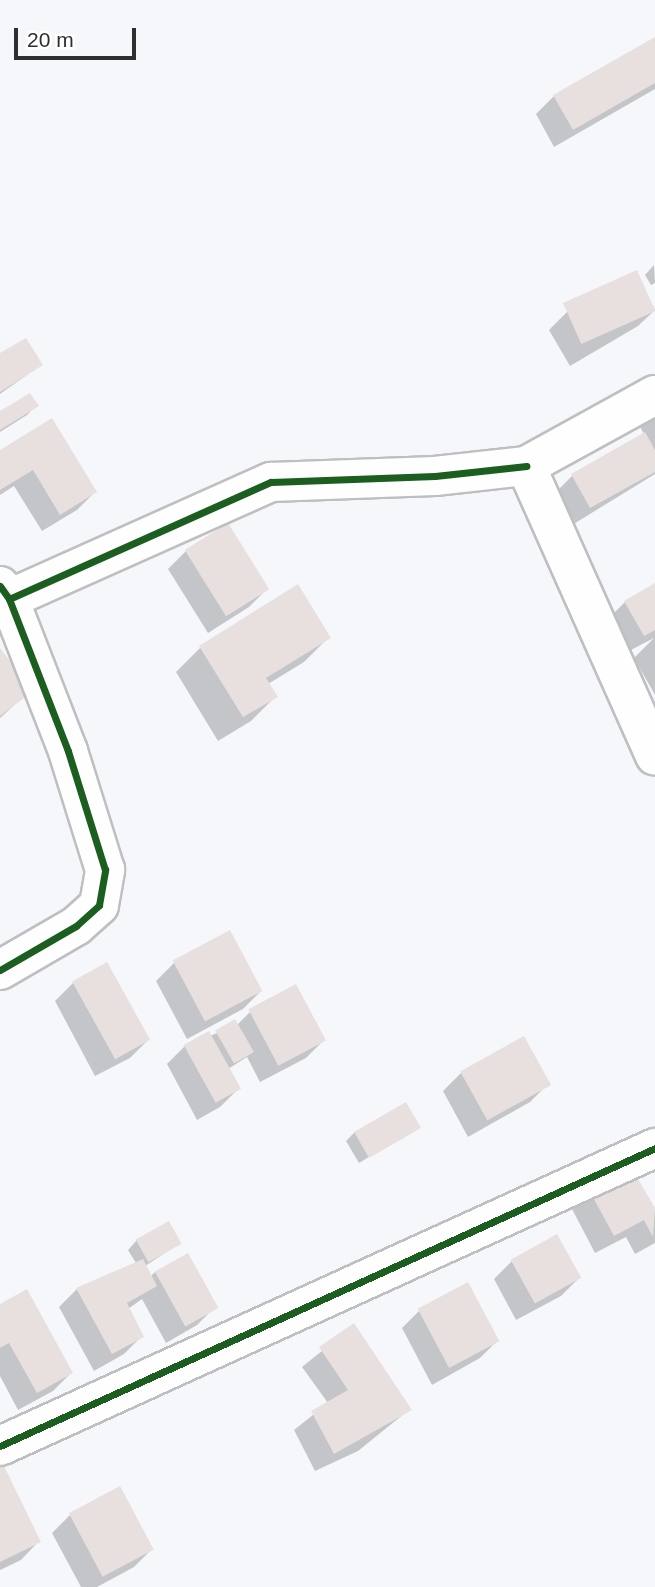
<!DOCTYPE html>
<style>
body{margin:0}
#map{position:relative;width:655px;height:1587px;overflow:hidden;background:#f6f7fa;font-family:Helvetica,sans-serif}
div>[style]{position:absolute}
[style*='--x']{left:calc(var(--x)*1px);top:calc(var(--y)*1px);width:calc(var(--w)*1px);rotate:calc(var(--a)*1deg)}
.shadow>*{inset:0;background:#0003}
.building>*{inset:0;background:#e7e0df;transform-origin:0 0}
.roads{filter:drop-shadow(2px 0 #bebfc1) drop-shadow(-2px 0 #bebfc1) drop-shadow(0 2px #bebfc1) drop-shadow(0 -2px #bebfc1)}
.minor>*{height:38px;margin:-19px;padding:0 19px;transform-origin:19px;border-radius:19px;background:#fefefe}
.cycleway>*{height:7px;margin:-3.5px;padding:0 3.5px;transform-origin:3.5px;border-radius:3.5px;background:#1b5e20}
span{translate:-50% -50%;white-space:nowrap;text-align:center;line-height:1.15;-webkit-text-stroke:5px #fff;paint-order:stroke}
.scale{position:absolute;left:14px;top:28px;width:122px;height:32px;box-sizing:border-box;border:4px solid #2f2f31;border-top:0;padding-left:9px;font-size:21px;line-height:24px;white-space:nowrap;color:#2f2f31;-webkit-text-stroke:5px #fff;paint-order:stroke}
</style>
<div id="map">
<div class="shadow">
<i style="clip-path:polygon(655px 39px,655px 89px,554px 147px,536px 114px,554px 96px)"></i>
<i style="clip-path:polygon(654px 265px,655px 283px,651px 285px,645px 275px)"></i>
<i style="clip-path:polygon(636px 273px,655px 310px,638px 326px,570px 366px,549px 330px,567px 312px)"></i>
<i style="clip-path:polygon(0 355px,41px 365px,0 394px)"></i>
<i style="clip-path:polygon(36px 406px,27px 415px,0 432px,0 413px)"></i>
<i style="clip-path:polygon(655px 411px,655px 474px,572px 525px,554px 494px,572px 476px,644px 434px,640px 427px)"></i>
<i style="clip-path:polygon(0 452px,95px 492px,77px 510px,42px 531px,14px 486px,0 495px)"></i>
<i style="clip-path:polygon(186px 551px,267px 589px,249px 607px,208px 633px,168px 569px)"></i>
<i style="clip-path:polygon(655px 585px,655px 695px,634px 658px,654px 638px,625px 653px,607px 620px,625px 602px)"></i>
<i style="clip-path:polygon(328px 638px,304px 662px,268px 684px,276px 696px,251px 721px,218px 741px,176px 672px,200px 648px)"></i>
<i style="clip-path:polygon(0 651px,30px 691px,0 718px)"></i>
<i style="clip-path:polygon(174px 963px,261px 991px,243px 1009px,187px 1039px,156px 981px)"></i>
<i style="clip-path:polygon(107px 965px,148px 1040px,130px 1058px,95px 1076px,55px 1001px,73px 983px)"></i>
<i style="clip-path:polygon(250px 1012px,324px 1040px,306px 1058px,260px 1082px,247px 1057px,228px 1069px,238px 1089px,220px 1107px,197px 1120px,167px 1064px,185px 1046px,237px 1025px)"></i>
<i style="clip-path:polygon(461px 1073px,548px 1084px,530px 1102px,468px 1137px,443px 1091px)"></i>
<i style="clip-path:polygon(418px 1127px,359px 1163px,346px 1141px,355px 1132px)"></i>
<i style="clip-path:polygon(590px 1191px,655px 1210px,655px 1243px,635px 1254px,626px 1237px,595px 1253px,572px 1209px)"></i>
<i style="clip-path:polygon(137px 1240px,180px 1243px,145px 1266px,150px 1277px,155px 1272px,215px 1307px,197px 1325px,166px 1343px,142px 1299px,128px 1309px,142px 1336px,124px 1354px,94px 1371px,59px 1307px,77px 1289px,136px 1263px,128px 1250px)"></i>
<i style="clip-path:polygon(512px 1261px,579px 1278px,561px 1296px,516px 1320px,494px 1279px)"></i>
<i style="clip-path:polygon(0 1305px,71px 1373px,53px 1391px,18px 1410px,0 1376px)"></i>
<i style="clip-path:polygon(420px 1310px,498px 1340px,480px 1358px,432px 1385px,402px 1328px)"></i>
<i style="clip-path:polygon(353px 1326px,410px 1409px,358px 1451px,315px 1471px,294px 1430px,328px 1403px,302px 1367px)"></i>
<i style="clip-path:polygon(0 1467px,39px 1541px,21px 1560px,0 1570px)"></i>
<i style="clip-path:polygon(70px 1515px,152px 1549px,134px 1567px,97px 1587px,81px 1587px,52px 1533px)"></i>
</div>
<div class="building">
<i style="clip-path:polygon(655px 37px,655px 83px,573px 130px,553px 95px)"></i>
<i style="left:637px;top:270px;width:45px;height:81px;rotate:66deg"></i>
<i style="clip-path:polygon(26px 338px,43px 365px,0 392px,0 353px)"></i>
<i style="clip-path:polygon(30px 393px,39px 406px,0 430px,0 411px)"></i>
<i style="clip-path:polygon(52px 418px,97px 492px,60px 515px,33px 470px,0 490px,0 450px)"></i>
<i style="clip-path:polygon(645px 432px,655px 450px,655px 472px,590px 508px,571px 474px)"></i>
<i style="left:228px;top:523px;width:78px;height:51px;rotate:58deg"></i>
<i style="clip-path:polygon(655px 583px,655px 630px,644px 636px,624px 601px)"></i>
<i style="clip-path:polygon(298px 584px,331px 638px,266px 678px,278px 697px,243px 717px,199px 646px)"></i>
<i style="clip-path:polygon(0 648px,33px 691px,0 716px)"></i>
<i style="left:230px;top:930px;width:69px;height:65px;rotate:62deg"></i>
<i style="left:107px;top:962px;width:89px;height:40px;rotate:61deg"></i>
<i style="left:296px;top:984px;width:64px;height:54px;rotate:62deg"></i>
<i style="left:235px;top:1019px;width:38px;height:23px;rotate:60deg"></i>
<i style="left:209px;top:1031px;width:66px;height:29px;rotate:61deg"></i>
<i style="left:524px;top:1036px;width:56px;height:73px;rotate:61deg"></i>
<i style="left:406px;top:1102px;width:30px;height:60px;rotate:60deg"></i>
<i style="clip-path:polygon(631px 1167px,655px 1208px,653px 1237px,644px 1220px,614px 1236px,589px 1190px)"></i>
<i style="left:169px;top:1221px;width:26px;height:38px;rotate:61deg"></i>
<i style="left:557px;top:1234px;width:50px;height:53px;rotate:61deg"></i>
<i style="left:188px;top:1253px;width:63px;height:38px;rotate:61deg"></i>
<i style="clip-path:polygon(143px 1259px,157px 1286px,127px 1303px,144px 1337px,112px 1354px,76px 1288px)"></i>
<i style="left:468px;top:1282px;width:67px;height:57px;rotate:62deg"></i>
<i style="clip-path:polygon(27px 1289px,73px 1373px,37px 1393px,9px 1343px,0 1348px,0 1304px)"></i>
<i style="clip-path:polygon(354px 1323px,412px 1410px,334px 1454px,311px 1411px,348px 1390px,319px 1347px)"></i>
<i style="clip-path:polygon(3px 1464px,41px 1542px,0 1562px,0 1465px)"></i>
<i style="left:120px;top:1486px;width:72px;height:58px;rotate:62deg"></i>
</div>
<div class="roads">
<div class="minor">
<i style="--x:655;--y:395;--w:147;--a:151.2"></i>
<i style="--x:526;--y:466;--w:317;--a:66"></i>
<i style="--x:0;--y:586;--w:16;--a:55"></i>
<i style="--x:9;--y:599;--w:287;--a:-24.1"></i>
<i style="--x:271;--y:482;--w:164;--a:-2.1"></i>
<i style="--x:435;--y:476;--w:92;--a:-6.3"></i>
<i style="--x:0;--y:970;--w:88;--a:-30.1"></i>
<i style="--x:76;--y:926;--w:31;--a:-42"></i>
<i style="--x:99;--y:905;--w:36;--a:-80"></i>
<i style="--x:105;--y:870;--w:125;--a:-107.3"></i>
<i style="--x:68;--y:751;--w:163;--a:-111.2"></i>
<i style="--x:0;--y:1446;--w:720;--a:-24.46"></i>
</div>
</div>
<div class="cycleway">
<i style="--x:0;--y:586;--w:16;--a:55"></i>
<i style="--x:9;--y:599;--w:287;--a:-24.1"></i>
<i style="--x:271;--y:482;--w:164;--a:-2.1"></i>
<i style="--x:435;--y:476;--w:92;--a:-6.3"></i>
<i style="--x:0;--y:970;--w:88;--a:-30.1"></i>
<i style="--x:76;--y:926;--w:31;--a:-42"></i>
<i style="--x:99;--y:905;--w:36;--a:-80"></i>
<i style="--x:105;--y:870;--w:125;--a:-107.3"></i>
<i style="--x:68;--y:751;--w:163;--a:-111.2"></i>
<i style="--x:0;--y:1446;--w:720;--a:-24.46"></i>
</div>
<div class="scale">20 m</div>
</div>
